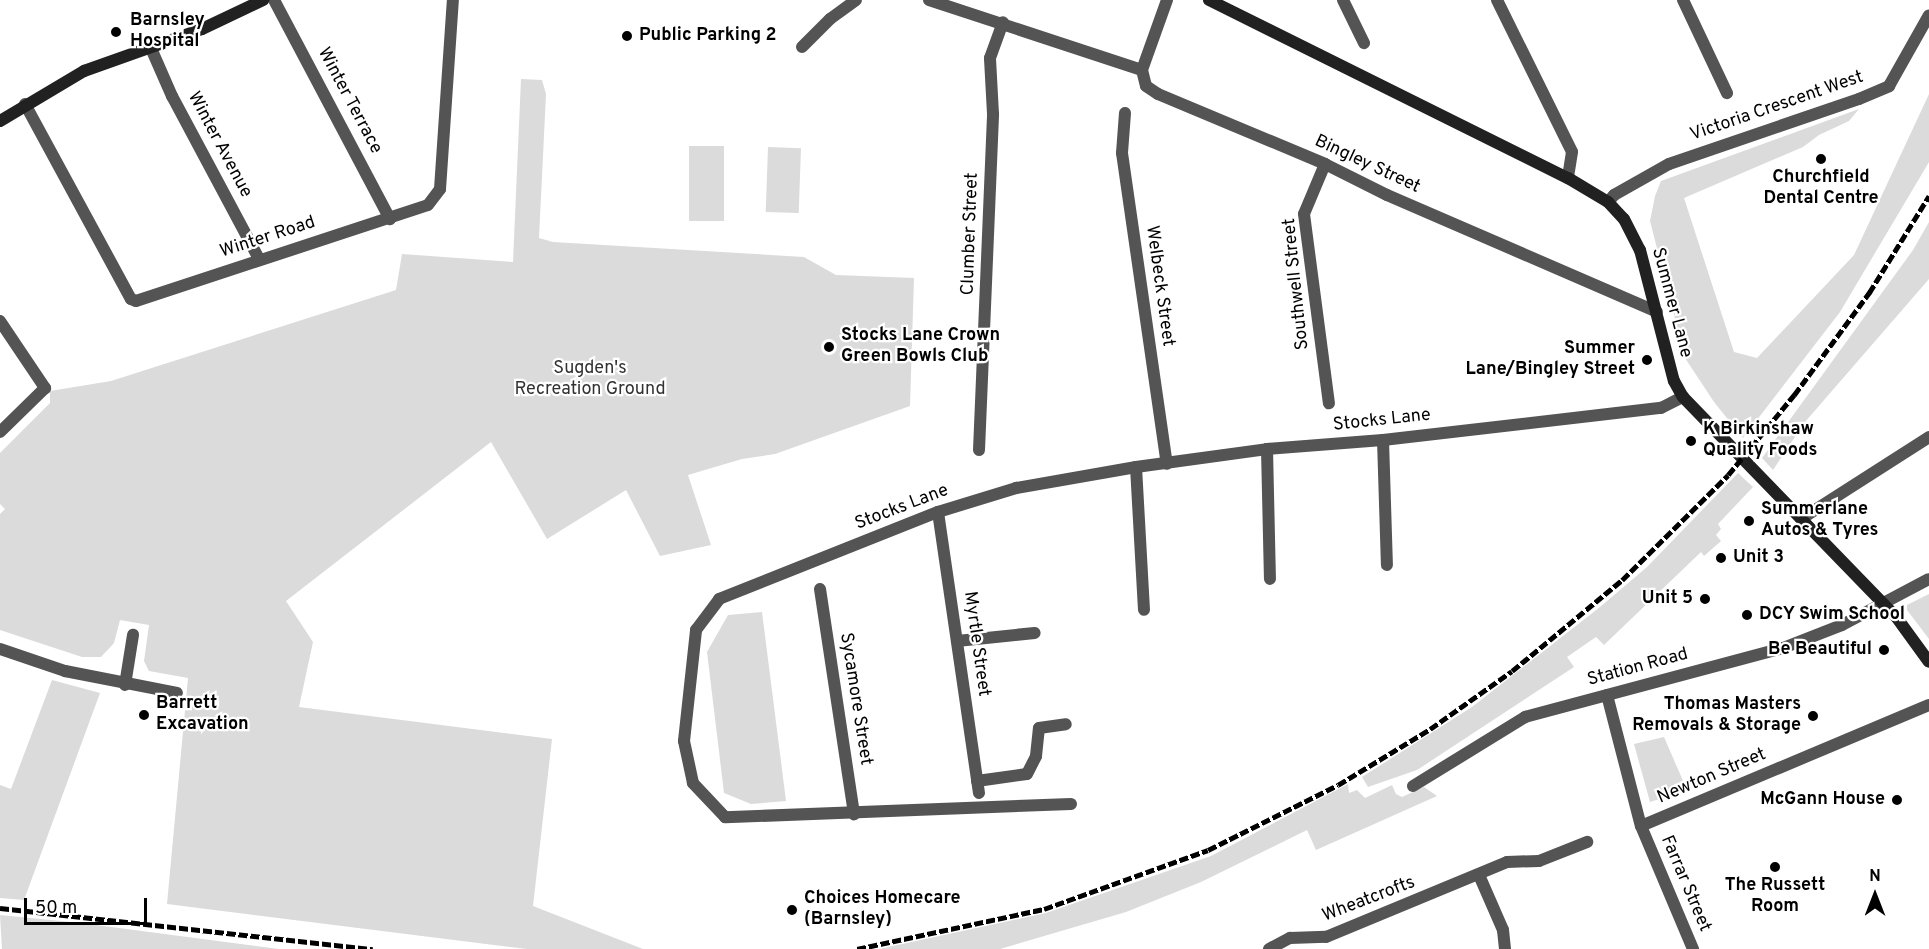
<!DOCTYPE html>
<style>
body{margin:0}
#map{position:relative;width:1929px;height:949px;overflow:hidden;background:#fff;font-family:Overpass,sans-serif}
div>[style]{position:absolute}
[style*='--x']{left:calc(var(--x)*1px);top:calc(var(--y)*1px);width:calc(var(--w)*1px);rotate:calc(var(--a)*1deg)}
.green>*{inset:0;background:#dbdbdb;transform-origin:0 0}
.street>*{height:12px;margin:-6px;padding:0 6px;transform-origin:6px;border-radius:6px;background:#545454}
.secondary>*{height:12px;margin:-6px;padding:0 6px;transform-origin:6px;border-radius:6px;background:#212121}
.rail>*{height:4.5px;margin-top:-2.25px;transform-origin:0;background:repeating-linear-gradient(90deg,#000 0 9px,transparent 0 12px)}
.dots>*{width:16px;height:16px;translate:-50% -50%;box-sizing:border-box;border:3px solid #fff;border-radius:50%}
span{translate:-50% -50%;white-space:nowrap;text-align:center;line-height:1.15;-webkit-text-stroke:4.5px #fff;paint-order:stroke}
.poi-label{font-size:18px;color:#000;font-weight:700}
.left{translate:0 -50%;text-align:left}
.right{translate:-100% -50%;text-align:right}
.street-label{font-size:18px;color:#000}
.park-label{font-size:18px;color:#323232}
.north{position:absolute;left:1845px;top:865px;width:60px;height:60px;-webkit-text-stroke:4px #fff;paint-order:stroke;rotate:0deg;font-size:16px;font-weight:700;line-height:24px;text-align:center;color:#000}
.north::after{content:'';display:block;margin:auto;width:21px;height:27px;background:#000;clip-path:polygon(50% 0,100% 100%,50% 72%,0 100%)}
.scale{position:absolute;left:24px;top:898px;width:123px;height:27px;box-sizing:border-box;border:3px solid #000;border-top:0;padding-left:8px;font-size:18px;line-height:21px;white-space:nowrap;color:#000;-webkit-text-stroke:4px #fff;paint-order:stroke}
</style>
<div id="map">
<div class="green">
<i style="clip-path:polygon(521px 79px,542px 80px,546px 94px,539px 238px,553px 242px,804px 257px,836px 275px,914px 278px,910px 406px,775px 454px,742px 459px,688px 475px,711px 545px,660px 556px,626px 490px,547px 539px,491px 442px,286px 601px,313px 642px,299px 707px,552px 739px,533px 906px,643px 949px,527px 949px,167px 904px,188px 678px,149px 671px,144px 661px,149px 625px,120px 620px,114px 643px,101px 657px,82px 657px,0 630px,0 514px,5px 509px,0 504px,0 453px,50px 403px,50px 391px,111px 381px,396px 290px,402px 254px,513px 262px)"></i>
<i style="clip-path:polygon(1929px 94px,1929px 162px,1840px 312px,1743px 438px,1714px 402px,1685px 358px,1650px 221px,1655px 196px,1661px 181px,1859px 109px,1849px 121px,1819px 135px,1803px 147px,1684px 198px,1734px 352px,1757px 358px,1854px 255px)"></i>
<i style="left:689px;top:146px;width:35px;height:75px"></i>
<i style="left:768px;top:147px;width:33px;height:65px;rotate:2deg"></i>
<i style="clip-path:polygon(1929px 222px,1929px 279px,1805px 422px,1773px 470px,1762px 458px,1913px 250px)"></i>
<i style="clip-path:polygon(1738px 473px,1753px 487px,1718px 524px,1721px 529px,1716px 535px,1721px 541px,1704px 556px,1701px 552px,1604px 645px,1596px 637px,1567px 657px,1574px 667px,1417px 770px,1368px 787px,1362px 777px,1472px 707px,1600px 607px,1647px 567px)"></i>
<i style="clip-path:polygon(1929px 594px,1929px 639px,1907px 610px,1907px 605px)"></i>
<i style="clip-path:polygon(762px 612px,786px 801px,751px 804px,724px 793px,707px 652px,728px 615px)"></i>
<i style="clip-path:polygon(52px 680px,100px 693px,24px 900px,0 898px,0 785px,11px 789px)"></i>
<i style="clip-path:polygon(1664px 737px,1687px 790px,1650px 802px,1634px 744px)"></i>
<i style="clip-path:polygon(1348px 784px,1349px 793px,1357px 790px,1365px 798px,1392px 785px,1396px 794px,1402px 797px,1424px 787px,1437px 796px,1316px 850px,1307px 830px,1201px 882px,1126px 912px,1000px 949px,879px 949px,1046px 913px,1211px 856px)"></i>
<i style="clip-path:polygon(0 915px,81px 923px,279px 949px,2px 949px)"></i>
</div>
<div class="street">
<i style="--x:274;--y:0;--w:248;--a:62.1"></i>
<i style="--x:929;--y:0;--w:224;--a:18.2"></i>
<i style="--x:1167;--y:0;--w:74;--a:109.7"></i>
<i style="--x:1142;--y:70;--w:16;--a:76"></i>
<i style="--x:1146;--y:86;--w:14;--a:34"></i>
<i style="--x:1158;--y:94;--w:181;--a:22.7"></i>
<i style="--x:1325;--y:164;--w:69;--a:26.6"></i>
<i style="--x:1387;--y:195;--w:294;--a:23.4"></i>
<i style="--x:1343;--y:0;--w:48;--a:64"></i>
<i style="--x:1497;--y:0;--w:169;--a:63.7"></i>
<i style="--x:1572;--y:152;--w:26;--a:99"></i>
<i style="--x:1683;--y:0;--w:103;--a:64.7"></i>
<i style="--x:150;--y:46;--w:55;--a:66.3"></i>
<i style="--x:172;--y:96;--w:185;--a:61.9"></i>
<i style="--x:802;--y:47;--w:40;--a:-45"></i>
<i style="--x:830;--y:19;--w:32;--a:-36"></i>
<i style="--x:25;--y:104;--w:222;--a:61.5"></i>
<i style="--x:131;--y:299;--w:5;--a:22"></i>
<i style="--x:136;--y:301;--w:307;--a:-18.2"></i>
<i style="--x:428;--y:205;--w:20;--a:-53"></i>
<i style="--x:440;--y:189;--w:189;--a:-86.1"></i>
<i style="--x:1125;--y:113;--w:40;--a:94.3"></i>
<i style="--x:1122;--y:153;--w:314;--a:81.8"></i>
<i style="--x:1325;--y:164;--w:54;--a:112.8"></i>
<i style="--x:1304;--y:214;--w:191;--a:82.5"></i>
<i style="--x:1608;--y:202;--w:9;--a:-49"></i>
<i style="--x:1614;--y:195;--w:63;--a:-29.4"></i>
<i style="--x:1669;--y:164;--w:201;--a:-18.9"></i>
<i style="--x:1859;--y:99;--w:33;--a:-23"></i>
<i style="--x:1889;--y:86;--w:81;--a:-60.6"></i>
<i style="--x:0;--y:321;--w:81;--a:56.1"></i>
<i style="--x:45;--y:388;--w:63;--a:135.6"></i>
<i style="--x:1383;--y:440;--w:125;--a:88.2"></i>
<i style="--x:1267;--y:449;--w:130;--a:88.7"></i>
<i style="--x:979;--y:450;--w:336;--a:-87.6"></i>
<i style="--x:993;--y:114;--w:56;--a:-93.1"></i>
<i style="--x:990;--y:58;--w:38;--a:-70"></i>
<i style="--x:1136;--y:467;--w:143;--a:86.8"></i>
<i style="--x:938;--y:512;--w:284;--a:81.7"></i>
<i style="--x:1801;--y:519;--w:152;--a:-32.6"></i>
<i style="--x:820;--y:589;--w:228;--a:81.4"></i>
<i style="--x:957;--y:641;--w:78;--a:-5.9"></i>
<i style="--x:0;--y:649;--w:69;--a:18.7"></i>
<i style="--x:65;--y:671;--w:114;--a:11.1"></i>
<i style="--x:125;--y:685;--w:51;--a:-80.9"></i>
<i style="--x:1607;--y:695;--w:135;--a:75.5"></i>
<i style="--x:1641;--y:826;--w:134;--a:67.1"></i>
<i style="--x:977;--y:781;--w:50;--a:-8"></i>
<i style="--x:1027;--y:774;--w:20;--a:-63"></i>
<i style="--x:1036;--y:756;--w:28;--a:-84"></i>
<i style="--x:1039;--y:728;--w:27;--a:-8"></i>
<i style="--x:1413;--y:786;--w:132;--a:-31.6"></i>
<i style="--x:1525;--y:717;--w:267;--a:-15"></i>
<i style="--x:1783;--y:648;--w:63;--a:-21.3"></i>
<i style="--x:1842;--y:625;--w:98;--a:-27.9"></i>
<i style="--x:1071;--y:804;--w:346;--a:177.8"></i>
<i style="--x:725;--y:817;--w:47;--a:-133.3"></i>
<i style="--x:693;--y:783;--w:43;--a:-102.1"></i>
<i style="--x:684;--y:741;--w:112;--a:-83.8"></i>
<i style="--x:696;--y:630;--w:39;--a:-53"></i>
<i style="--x:719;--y:599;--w:236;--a:-21.7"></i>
<i style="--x:938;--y:512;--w:82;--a:-17.1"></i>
<i style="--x:1016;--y:488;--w:122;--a:-9.9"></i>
<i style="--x:1136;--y:467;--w:132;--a:-7.8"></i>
<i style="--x:1267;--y:449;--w:116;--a:-4.4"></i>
<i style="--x:1383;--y:440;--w:280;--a:-6.6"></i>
<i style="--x:1661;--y:408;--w:25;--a:-27"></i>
<i style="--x:1641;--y:826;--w:312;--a:-22.8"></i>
<i style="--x:1479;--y:875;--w:60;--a:66.4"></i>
<i style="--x:1503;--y:930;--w:19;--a:84"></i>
<i style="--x:1269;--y:949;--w:24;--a:-28"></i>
<i style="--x:1290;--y:938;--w:36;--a:-2"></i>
<i style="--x:1326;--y:937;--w:196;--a:-22.5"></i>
<i style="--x:1507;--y:862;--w:32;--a:-2"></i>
<i style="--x:1539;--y:861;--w:52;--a:-21.6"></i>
</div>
<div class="secondary">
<i style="--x:1209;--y:0;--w:401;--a:26.4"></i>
<i style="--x:1568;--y:178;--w:47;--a:31"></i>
<i style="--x:1608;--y:202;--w:23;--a:47"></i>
<i style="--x:1624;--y:219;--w:35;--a:63"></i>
<i style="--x:1640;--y:250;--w:135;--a:75.5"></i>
<i style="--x:1674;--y:381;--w:18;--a:61"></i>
<i style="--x:1683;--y:397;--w:308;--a:45.9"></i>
<i style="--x:1897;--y:618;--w:54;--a:54"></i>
<i style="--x:0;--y:121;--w:98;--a:-30.8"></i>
<i style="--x:84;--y:71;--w:125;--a:-19.6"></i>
<i style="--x:202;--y:29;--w:68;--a:-25.4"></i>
</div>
<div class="rail">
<i style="--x:0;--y:908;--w:375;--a:6.3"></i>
<i style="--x:857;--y:949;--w:191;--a:-12.1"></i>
<i style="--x:1044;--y:909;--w:174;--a:-19.8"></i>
<i style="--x:1208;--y:850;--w:145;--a:-26.6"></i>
<i style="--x:1338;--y:785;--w:108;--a:-31.3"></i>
<i style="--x:1430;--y:729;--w:100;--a:-35.3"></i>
<i style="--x:1512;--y:671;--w:143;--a:-39.6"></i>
<i style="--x:1622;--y:580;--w:149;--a:-44.7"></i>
<i style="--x:1728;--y:475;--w:104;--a:-50.5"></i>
<i style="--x:1794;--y:395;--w:127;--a:-53.7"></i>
<i style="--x:1869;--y:293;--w:114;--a:-58.3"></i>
</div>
<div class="dots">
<i style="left:116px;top:32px;background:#000"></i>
<i style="left:627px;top:36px;background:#000"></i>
<i style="left:1821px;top:159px;background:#000"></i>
<i style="left:829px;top:347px;background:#000"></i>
<i style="left:1647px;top:360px;background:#000"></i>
<i style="left:1691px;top:441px;background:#000"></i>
<i style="left:1749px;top:521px;background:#000"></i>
<i style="left:1721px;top:558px;background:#000"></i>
<i style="left:1705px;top:599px;background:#000"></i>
<i style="left:1747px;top:615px;background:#000"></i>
<i style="left:1884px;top:650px;background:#000"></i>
<i style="left:144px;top:715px;background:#000"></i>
<i style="left:1813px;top:716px;background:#000"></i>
<i style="left:1897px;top:800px;background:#000"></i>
<i style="left:1775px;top:867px;background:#000"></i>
<i style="left:792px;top:910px;background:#000"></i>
</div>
<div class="poi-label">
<span class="left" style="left:130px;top:32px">Barnsley<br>Hospital</span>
<span class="left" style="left:639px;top:36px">Public Parking 2</span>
<span style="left:1821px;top:189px">Churchfield<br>Dental Centre</span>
<span class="left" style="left:841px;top:347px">Stocks Lane Crown<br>Green Bowls Club</span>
<span class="right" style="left:1635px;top:360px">Summer<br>Lane/Bingley Street</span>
<span class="left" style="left:1703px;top:441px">K Birkinshaw<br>Quality Foods</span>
<span class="left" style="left:1761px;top:521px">Summerlane<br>Autos &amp; Tyres</span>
<span class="left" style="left:1733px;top:558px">Unit 3</span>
<span class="right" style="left:1693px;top:599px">Unit 5</span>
<span class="left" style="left:1759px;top:615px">DCY Swim School</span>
<span class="right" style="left:1872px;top:650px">Be Beautiful</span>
<span class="left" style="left:156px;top:715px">Barrett<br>Excavation</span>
<span class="right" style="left:1801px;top:716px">Thomas Masters<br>Removals &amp; Storage</span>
<span class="right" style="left:1885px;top:800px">McGann House</span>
<span style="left:1775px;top:897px">The Russett<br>Room</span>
<span class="left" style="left:804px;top:910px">Choices Homecare<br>(Barnsley)</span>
</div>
<div class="street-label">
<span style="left:349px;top:101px;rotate:62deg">Winter Terrace</span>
<span style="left:1777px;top:107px;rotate:-19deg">Victoria Crescent West</span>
<span style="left:219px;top:145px;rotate:62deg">Winter Avenue</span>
<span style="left:1367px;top:165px;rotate:25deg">Bingley Street</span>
<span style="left:971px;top:234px;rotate:-88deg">Clumber Street</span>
<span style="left:268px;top:238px;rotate:-18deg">Winter Road</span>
<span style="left:1297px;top:284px;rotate:-96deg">Southwell Street</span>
<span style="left:1159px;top:286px;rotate:82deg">Welbeck Street</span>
<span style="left:1671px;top:303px;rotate:75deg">Summer Lane</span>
<span style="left:1382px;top:421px;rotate:-6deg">Stocks Lane</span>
<span style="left:902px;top:508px;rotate:-21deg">Stocks Lane</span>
<span style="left:976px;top:644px;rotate:82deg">Myrtle Street</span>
<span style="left:1638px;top:668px;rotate:-15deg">Station Road</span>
<span style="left:855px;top:699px;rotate:81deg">Sycamore Street</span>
<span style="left:1712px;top:777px;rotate:-23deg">Newton Street</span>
<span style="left:1685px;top:884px;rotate:67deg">Farrar Street</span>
<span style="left:1369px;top:900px;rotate:-21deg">Wheatcrofts</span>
</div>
<div class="park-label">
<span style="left:590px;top:380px">Sugden's<br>Recreation Ground</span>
</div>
<div class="north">N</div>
<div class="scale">50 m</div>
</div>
